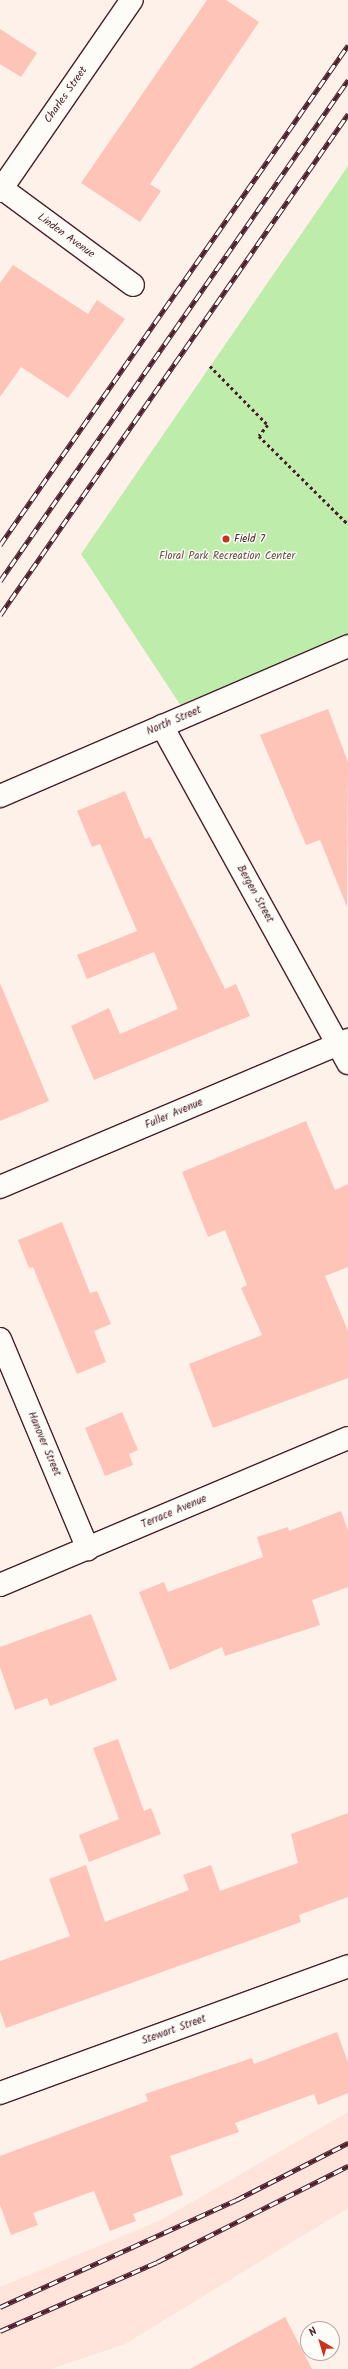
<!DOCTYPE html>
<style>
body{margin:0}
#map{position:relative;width:348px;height:2369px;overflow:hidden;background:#fdf1ea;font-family:Kalam,sans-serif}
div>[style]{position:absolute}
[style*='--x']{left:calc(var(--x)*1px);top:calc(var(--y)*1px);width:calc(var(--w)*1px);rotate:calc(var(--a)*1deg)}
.built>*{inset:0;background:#fee4db}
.green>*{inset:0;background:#bdecab}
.building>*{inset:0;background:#ffc4b8}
.path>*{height:2.5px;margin-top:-1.25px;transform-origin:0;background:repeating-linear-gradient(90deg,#4a1f2b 0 3px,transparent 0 6px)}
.roads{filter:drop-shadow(1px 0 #4a1f2b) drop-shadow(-1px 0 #4a1f2b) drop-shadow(0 1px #4a1f2b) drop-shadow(0 -1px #4a1f2b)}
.minor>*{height:22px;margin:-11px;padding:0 11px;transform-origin:11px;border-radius:11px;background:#fdfcf7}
.rail>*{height:4.5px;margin-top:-2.25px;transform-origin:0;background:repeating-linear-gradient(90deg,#fdfcf7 0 9px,#4a1f2b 0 18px);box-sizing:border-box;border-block:1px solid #4a1f2b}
.dots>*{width:11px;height:11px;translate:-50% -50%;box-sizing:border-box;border:2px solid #fdfcf7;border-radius:50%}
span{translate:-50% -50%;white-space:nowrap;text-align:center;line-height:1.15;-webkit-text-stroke:3px #fdfcf7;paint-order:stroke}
.street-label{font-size:11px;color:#4a1f2b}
.poi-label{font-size:11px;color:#4a1f2b}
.left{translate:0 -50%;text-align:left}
.park-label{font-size:11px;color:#67524b}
.north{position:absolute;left:300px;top:2321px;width:40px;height:40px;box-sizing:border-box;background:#fdfcf7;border:1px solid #b5a4a5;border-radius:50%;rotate:322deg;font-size:11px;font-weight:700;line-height:16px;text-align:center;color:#4a1f2b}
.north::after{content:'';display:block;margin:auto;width:14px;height:18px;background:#c8321e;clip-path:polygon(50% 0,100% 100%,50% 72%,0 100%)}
</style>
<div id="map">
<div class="built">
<i style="clip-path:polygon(348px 2112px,348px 2208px,125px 2344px,51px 2369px,0 2369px,0 2287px,161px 2220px)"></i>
</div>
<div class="green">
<i style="clip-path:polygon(348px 166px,348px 635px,181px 706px,81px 554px)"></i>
</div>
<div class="building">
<i style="clip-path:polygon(207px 0,226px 0,259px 22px,150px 184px,161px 191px,140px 222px,81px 183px)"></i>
<i style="clip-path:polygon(0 29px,37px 53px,21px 77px,0 64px)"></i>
<i style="clip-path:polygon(13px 265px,88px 314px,97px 300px,125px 319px,68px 398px,21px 367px,0 397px,0 283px)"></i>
<i style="clip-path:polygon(328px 709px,348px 762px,347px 907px,320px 840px,306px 845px,260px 735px)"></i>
<i style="clip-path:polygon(125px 791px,145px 839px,150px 837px,225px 989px,236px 984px,250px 1016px,94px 1080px,71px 1026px,109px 1008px,120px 1034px,178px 1009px,154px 952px,87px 979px,77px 955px,137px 931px,100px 844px,92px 847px,77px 811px)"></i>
<i style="clip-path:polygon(0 983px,49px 1101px,0 1121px)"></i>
<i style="clip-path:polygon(306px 1121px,335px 1190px,348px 1184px,348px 1267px,325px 1276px,348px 1331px,348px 1378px,213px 1428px,189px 1364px,262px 1335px,241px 1288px,247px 1285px,225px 1230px,208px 1237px,182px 1172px)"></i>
<i style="clip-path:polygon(62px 1222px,90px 1293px,97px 1291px,111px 1324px,94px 1331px,106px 1362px,77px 1374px,33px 1267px,29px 1268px,18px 1240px)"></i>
<i style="clip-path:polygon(122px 1412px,138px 1450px,129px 1454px,133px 1465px,105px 1476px,85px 1428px)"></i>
<i style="clip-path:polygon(341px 1511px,348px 1530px,348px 1587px,312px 1600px,320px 1625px,225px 1656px,222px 1647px,170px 1670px,139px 1592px,164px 1582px,168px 1592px,263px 1557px,257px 1537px,288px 1527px,289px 1531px)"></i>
<i style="clip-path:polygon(91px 1614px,117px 1680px,50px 1706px,47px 1698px,15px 1710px,0 1667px,0 1647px)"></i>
<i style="clip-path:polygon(118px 1739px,144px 1811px,151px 1808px,161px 1834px,89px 1862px,79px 1835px,119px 1819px,93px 1748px)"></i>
<i style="clip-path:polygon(348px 1813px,348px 1897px,299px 1915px,301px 1922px,6px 2028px,0 2011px,0 1961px,70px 1936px,49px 1879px,86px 1865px,105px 1922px,189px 1890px,183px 1875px,211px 1865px,220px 1891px,298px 1863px,291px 1834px)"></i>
<i style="clip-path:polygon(337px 2032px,348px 2062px,348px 2093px,318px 2105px,314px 2094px,235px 2123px,239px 2132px,170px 2156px,183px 2195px,133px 2214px,136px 2221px,110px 2231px,94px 2191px,33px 2213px,38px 2225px,11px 2235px,0 2205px,0 2156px,148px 2101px,145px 2094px,252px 2058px,254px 2064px)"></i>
<i style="clip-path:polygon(285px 2317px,312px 2369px,190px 2369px)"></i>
</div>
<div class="path">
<i style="--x:210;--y:366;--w:83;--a:45.5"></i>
<i style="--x:268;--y:425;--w:14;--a:129"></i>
<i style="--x:259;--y:436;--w:125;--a:44.7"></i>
</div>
<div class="roads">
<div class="minor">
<i style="--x:0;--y:187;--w:165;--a:36.4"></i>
<i style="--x:0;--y:191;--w:232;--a:-55.4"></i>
<i style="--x:162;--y:726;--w:385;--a:61.1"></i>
<i style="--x:0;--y:796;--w:379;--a:-23.3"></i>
<i style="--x:0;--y:1187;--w:378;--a:-22.9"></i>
<i style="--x:0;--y:1339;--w:228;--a:67.3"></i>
<i style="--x:0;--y:1585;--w:378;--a:-22.9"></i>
<i style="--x:0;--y:2093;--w:370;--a:-20"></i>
</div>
</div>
<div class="rail">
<i style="--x:0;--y:545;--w:609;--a:-55.16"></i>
<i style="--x:0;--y:581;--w:610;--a:-55.22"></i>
<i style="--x:0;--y:615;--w:610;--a:-55.22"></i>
<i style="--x:0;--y:2307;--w:259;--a:-24.4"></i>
<i style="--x:236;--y:2200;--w:126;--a:-27"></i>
<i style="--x:0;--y:2331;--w:171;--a:-23.7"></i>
<i style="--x:157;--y:2262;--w:214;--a:-26.7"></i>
</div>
<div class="dots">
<i style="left:226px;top:539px;background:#c8321e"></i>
</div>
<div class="street-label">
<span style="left:66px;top:95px;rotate:-55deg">Charles Street</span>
<span style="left:66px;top:236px;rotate:36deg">Linden Avenue</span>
<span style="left:174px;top:721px;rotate:-23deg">North Street</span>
<span style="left:255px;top:894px;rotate:61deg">Bergen Street</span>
<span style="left:174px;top:1114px;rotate:-23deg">Fuller Avenue</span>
<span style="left:44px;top:1444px;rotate:67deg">Hanover Street</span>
<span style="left:174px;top:1512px;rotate:-23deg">Terrace Avenue</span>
<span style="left:174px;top:2030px;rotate:-20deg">Stewart Street</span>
</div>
<div class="poi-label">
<span class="left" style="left:234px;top:539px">Field 7</span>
</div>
<div class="park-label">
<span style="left:227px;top:556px">Floral Park Recreation Center</span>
</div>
<div class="north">N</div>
</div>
